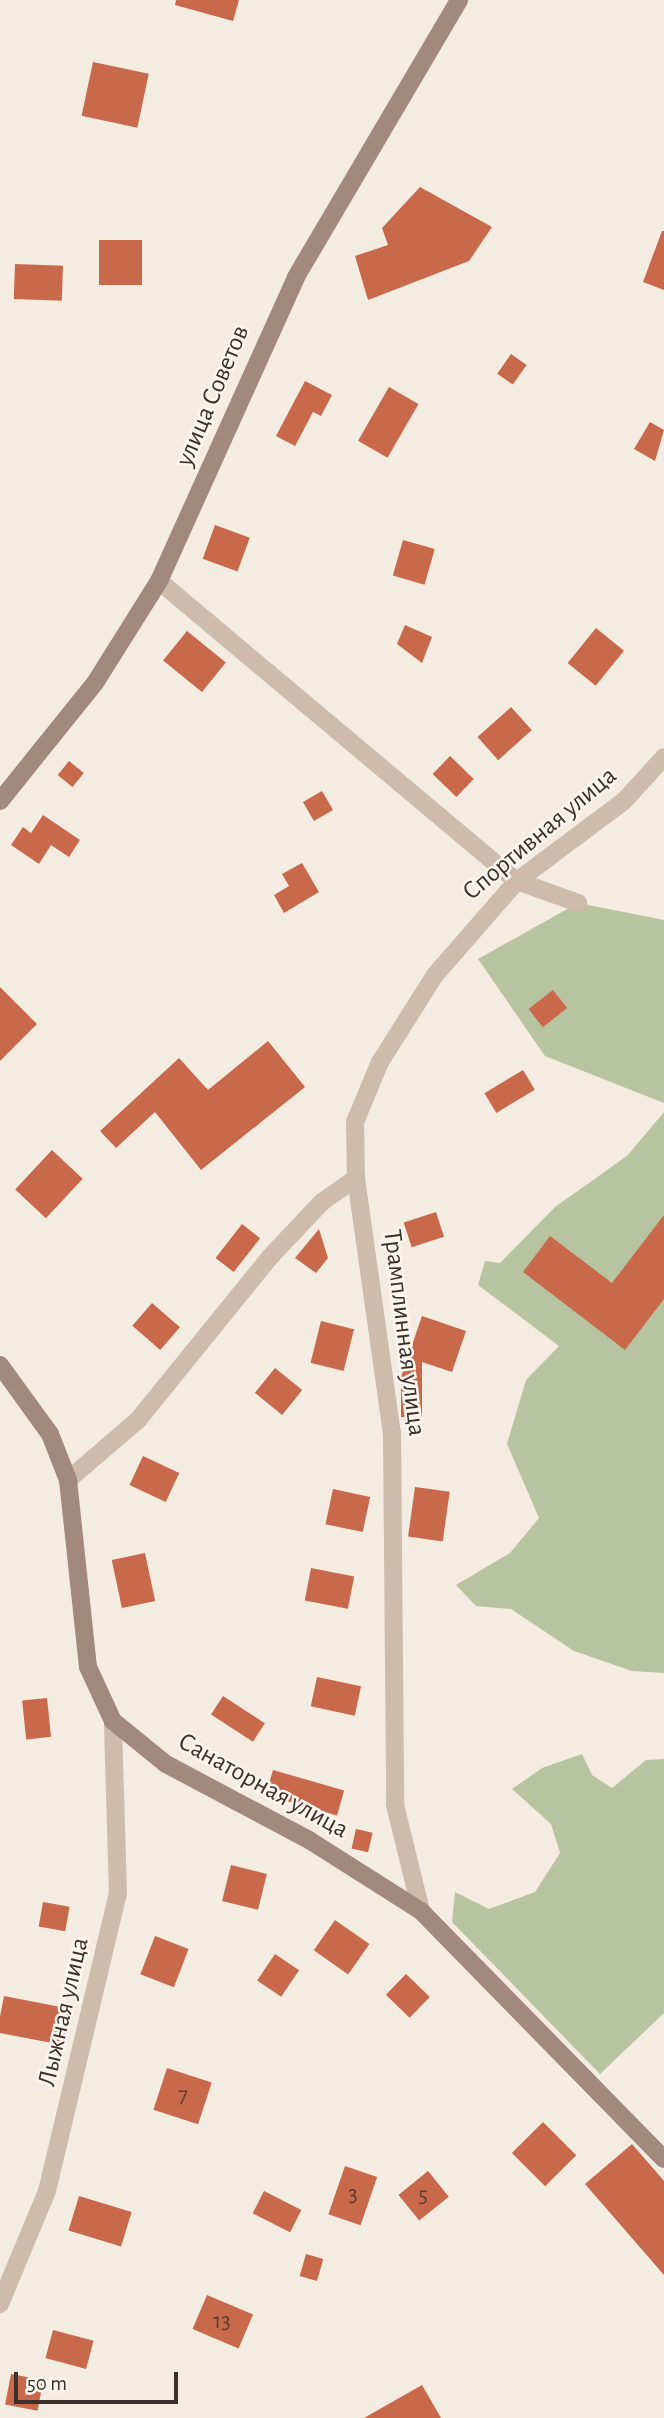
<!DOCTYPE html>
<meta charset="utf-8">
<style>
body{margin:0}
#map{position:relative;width:664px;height:2418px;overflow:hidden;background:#f4ebe1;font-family:"Alegreya Sans",sans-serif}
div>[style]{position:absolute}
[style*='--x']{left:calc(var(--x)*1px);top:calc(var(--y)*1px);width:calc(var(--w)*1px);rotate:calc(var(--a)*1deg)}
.green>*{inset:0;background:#b8c4a0}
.building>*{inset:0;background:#c8694b;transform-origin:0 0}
.street>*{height:18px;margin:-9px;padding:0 9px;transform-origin:9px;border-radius:9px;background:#cdbbac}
.secondary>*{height:18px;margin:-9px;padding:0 9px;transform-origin:9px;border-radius:9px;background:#a18a7d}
span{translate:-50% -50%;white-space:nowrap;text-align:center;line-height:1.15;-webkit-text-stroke:5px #fbf5ee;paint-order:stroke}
.number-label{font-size:23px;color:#5e3e33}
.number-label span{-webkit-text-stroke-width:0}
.street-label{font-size:26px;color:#3b302b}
.scale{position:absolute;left:14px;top:2372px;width:164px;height:32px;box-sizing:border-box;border:4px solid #3b302b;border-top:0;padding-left:9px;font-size:21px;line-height:24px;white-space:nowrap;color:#3b302b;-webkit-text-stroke:5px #fbf5ee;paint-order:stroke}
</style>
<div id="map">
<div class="green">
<i style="clip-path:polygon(578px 903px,664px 920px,664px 1103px,545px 1056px,478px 959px)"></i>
<i style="clip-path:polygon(664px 1112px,664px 1673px,632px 1671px,574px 1651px,511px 1609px,476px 1606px,456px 1585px,510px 1553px,539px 1518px,507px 1444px,526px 1380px,559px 1346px,478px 1285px,485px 1261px,500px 1263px,555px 1207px,627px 1156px)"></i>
<i style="clip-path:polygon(582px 1754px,592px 1775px,612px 1788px,646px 1760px,664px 1759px,664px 2013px,600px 2074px,452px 1922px,455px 1892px,489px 1909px,535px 1892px,560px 1853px,551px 1824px,512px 1789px,542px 1768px)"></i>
</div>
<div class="building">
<i style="clip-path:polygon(176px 0,239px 0,233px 21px,175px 5px)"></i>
<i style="left:93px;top:62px;width:57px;height:55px;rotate:12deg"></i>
<i style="clip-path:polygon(420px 187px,492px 227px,469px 261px,368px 300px,355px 256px,388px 245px,382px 228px)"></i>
<i style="clip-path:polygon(662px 231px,664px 231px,664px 290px,643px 282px)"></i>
<i style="left:99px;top:240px;width:43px;height:45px"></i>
<i style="left:15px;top:264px;width:48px;height:35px;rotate:2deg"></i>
<i style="left:511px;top:354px;width:19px;height:24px;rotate:35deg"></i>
<i style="clip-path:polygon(305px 381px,332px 395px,321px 416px,313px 412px,295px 446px,276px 436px)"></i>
<i style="left:389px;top:387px;width:34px;height:62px;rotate:30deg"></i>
<i style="clip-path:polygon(650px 422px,664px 430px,655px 461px,634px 449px)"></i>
<i style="left:215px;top:525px;width:37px;height:36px;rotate:20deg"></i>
<i style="left:403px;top:540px;width:33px;height:37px;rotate:16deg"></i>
<i style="clip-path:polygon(405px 625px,432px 637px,422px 663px,397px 644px)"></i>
<i style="left:596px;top:628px;width:36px;height:45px;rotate:39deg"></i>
<i style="left:187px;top:631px;width:50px;height:38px;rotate:39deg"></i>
<i style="left:511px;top:707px;width:31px;height:45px;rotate:48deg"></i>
<i style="left:450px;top:756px;width:33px;height:25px;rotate:44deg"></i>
<i style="left:69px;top:761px;width:19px;height:18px;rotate:39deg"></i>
<i style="left:322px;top:791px;width:22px;height:22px;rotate:60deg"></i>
<i style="clip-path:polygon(43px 815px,80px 840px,69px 857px,51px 845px,39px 864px,11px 845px,23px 827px,31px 833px)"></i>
<i style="clip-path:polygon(302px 863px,319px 892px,284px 913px,274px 895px,289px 886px,282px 874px)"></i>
<i style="clip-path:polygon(0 987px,37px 1024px,0 1061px)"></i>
<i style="left:553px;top:990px;width:23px;height:31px;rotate:52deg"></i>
<i style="clip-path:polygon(268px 1041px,305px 1087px,201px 1170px,155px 1112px,116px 1148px,100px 1131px,179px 1058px,208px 1090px)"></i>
<i style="left:523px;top:1070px;width:23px;height:45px;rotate:59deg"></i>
<i style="left:52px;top:1150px;width:42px;height:54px;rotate:43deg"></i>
<i style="left:436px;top:1212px;width:26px;height:34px;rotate:72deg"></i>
<i style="clip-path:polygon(664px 1215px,664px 1299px,625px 1350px,523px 1272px,550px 1236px,612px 1283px)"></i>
<i style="left:242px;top:1224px;width:23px;height:43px;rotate:38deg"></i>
<i style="clip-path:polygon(319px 1229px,328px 1258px,316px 1273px,295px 1258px)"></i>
<i style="left:152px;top:1303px;width:37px;height:30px;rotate:41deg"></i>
<i style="clip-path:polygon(422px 1316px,466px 1331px,452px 1372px,422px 1362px,422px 1417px,401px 1417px,401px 1377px)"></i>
<i style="left:321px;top:1321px;width:34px;height:43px;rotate:14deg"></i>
<i style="left:275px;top:1368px;width:35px;height:32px;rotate:39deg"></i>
<i style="left:143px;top:1456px;width:40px;height:32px;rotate:25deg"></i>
<i style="left:415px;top:1487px;width:35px;height:50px;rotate:8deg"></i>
<i style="left:333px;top:1489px;width:38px;height:36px;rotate:12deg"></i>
<i style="left:145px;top:1553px;width:49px;height:34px;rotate:78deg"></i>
<i style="left:311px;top:1568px;width:44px;height:33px;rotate:11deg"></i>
<i style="left:317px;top:1677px;width:45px;height:30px;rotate:12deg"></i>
<i style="left:223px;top:1696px;width:50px;height:22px;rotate:33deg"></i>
<i style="left:47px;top:1698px;width:39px;height:25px;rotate:84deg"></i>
<i style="left:273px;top:1770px;width:74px;height:26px;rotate:16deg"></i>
<i style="left:356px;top:1829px;width:17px;height:20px;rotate:13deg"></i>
<i style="left:231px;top:1865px;width:37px;height:37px;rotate:14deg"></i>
<i style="left:43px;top:1902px;width:27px;height:25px;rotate:10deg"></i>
<i style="left:335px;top:1920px;width:42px;height:37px;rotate:35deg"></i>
<i style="left:155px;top:1936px;width:36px;height:41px;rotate:21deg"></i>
<i style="left:275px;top:1954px;width:29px;height:32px;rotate:34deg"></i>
<i style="left:406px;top:1974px;width:33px;height:29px;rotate:44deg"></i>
<i style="left:4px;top:1996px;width:67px;height:37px;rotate:11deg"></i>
<i style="left:167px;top:2068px;width:47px;height:44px;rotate:18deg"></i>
<i style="left:543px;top:2122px;width:47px;height:44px;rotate:45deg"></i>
<i style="clip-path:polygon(632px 2144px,664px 2181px,664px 2275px,585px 2184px)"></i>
<i style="left:345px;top:2166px;width:34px;height:51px;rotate:19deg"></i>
<i style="left:428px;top:2171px;width:33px;height:38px;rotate:51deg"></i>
<i style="left:264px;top:2191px;width:42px;height:25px;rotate:27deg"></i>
<i style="left:79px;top:2196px;width:55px;height:36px;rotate:17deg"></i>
<i style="left:306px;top:2254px;width:18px;height:23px;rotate:16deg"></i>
<i style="left:207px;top:2295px;width:50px;height:37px;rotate:23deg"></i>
<i style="left:53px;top:2330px;width:42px;height:29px;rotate:15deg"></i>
<i style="left:11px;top:2374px;width:33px;height:31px;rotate:11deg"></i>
<i style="clip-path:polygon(422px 2385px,441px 2418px,364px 2418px)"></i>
</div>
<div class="street">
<i style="--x:159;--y:581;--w:467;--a:40"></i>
<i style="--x:517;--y:881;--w:65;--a:19.8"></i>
<i style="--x:356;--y:1178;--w:56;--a:-91"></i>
<i style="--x:355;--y:1122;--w:65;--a:-67.4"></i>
<i style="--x:380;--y:1062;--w:103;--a:-57.7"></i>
<i style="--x:435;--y:975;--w:125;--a:-48.9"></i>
<i style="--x:517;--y:881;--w:134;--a:-36.8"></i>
<i style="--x:624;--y:801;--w:59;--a:-47.7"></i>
<i style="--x:68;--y:1480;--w:92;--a:-40.6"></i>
<i style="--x:138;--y:1420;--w:210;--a:-51"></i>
<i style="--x:270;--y:1257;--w:76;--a:-46.6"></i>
<i style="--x:322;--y:1202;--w:42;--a:-35.2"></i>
<i style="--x:356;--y:1178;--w:258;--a:82"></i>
<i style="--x:392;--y:1433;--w:372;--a:89.5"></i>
<i style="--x:395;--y:1805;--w:109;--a:76.2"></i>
<i style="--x:0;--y:2304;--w:122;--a:-67.4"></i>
<i style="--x:47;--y:2191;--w:305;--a:-76.6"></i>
<i style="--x:118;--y:1894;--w:173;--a:-91.7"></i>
</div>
<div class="secondary">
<i style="--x:0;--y:801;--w:151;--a:-51.2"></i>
<i style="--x:95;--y:683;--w:120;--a:-57.9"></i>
<i style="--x:159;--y:581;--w:333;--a:-65.7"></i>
<i style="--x:296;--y:277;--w:321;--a:-59.5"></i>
<i style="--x:0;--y:1365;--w:85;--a:54.1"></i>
<i style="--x:50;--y:1434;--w:49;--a:68.6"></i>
<i style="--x:68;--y:1480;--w:188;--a:83.9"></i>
<i style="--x:88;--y:1667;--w:60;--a:65.2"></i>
<i style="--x:113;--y:1721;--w:68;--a:39.1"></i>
<i style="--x:166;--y:1764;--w:162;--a:28"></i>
<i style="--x:309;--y:1840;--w:133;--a:32.4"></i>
<i style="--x:421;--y:1911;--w:347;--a:45.6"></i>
</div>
<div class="number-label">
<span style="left:183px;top:2096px">7</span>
<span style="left:353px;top:2195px">3</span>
<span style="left:423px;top:2196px">5</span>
<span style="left:222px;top:2322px">13</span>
</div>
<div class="street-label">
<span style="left:213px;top:396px;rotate:-67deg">улица Советов</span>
<span style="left:540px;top:834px;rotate:-40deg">Спортивная улица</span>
<span style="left:404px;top:1333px;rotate:83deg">Трамплинная улица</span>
<span style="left:263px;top:1786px;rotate:29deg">Санаторная улица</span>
<span style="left:64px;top:2012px;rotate:-77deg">Лыжная улица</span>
</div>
<div class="scale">50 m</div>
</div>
